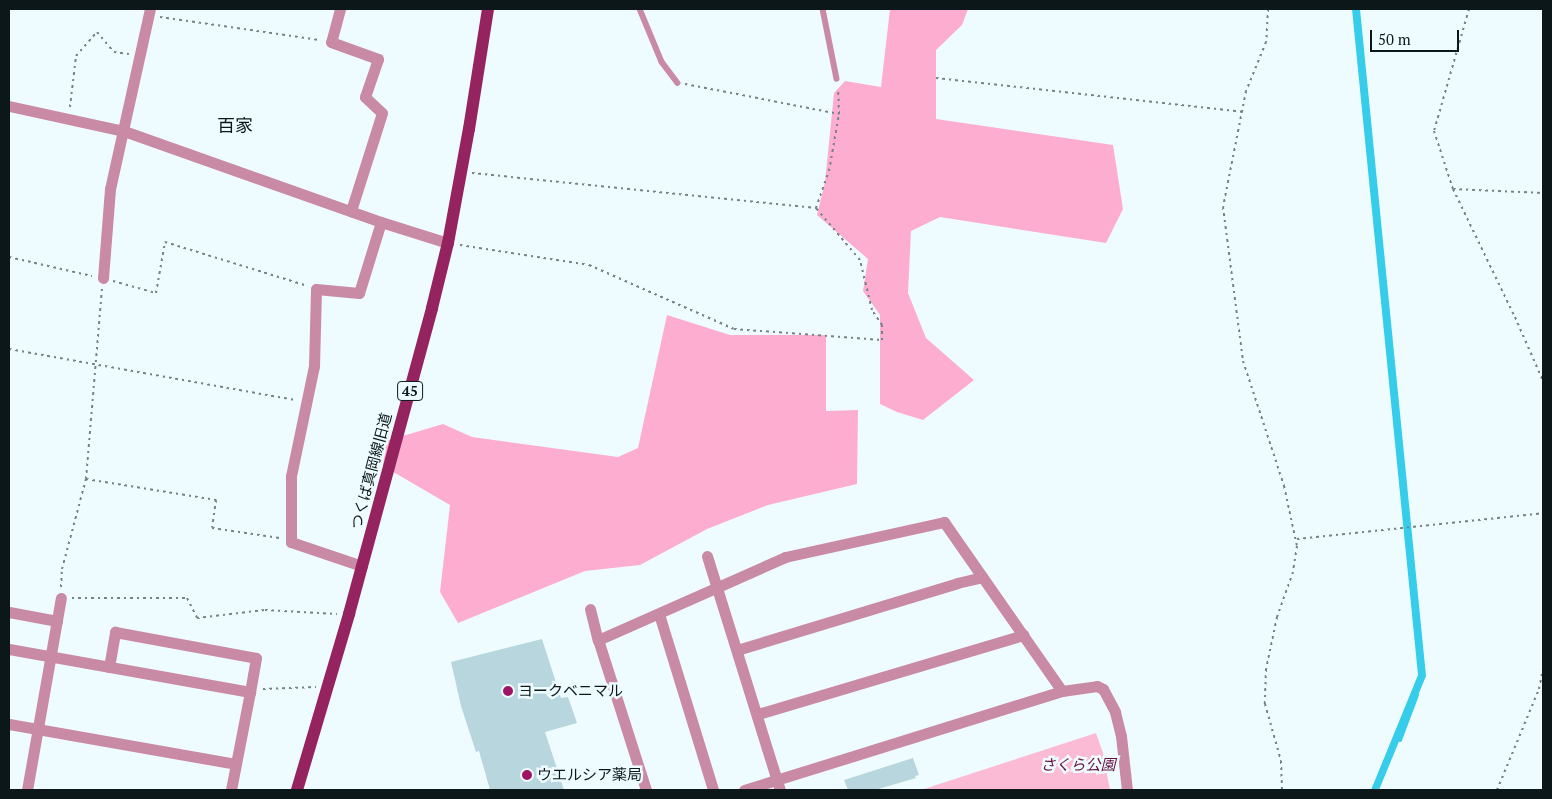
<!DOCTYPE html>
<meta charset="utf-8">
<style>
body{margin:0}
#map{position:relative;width:1552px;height:799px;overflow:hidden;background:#effcff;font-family:"PT Serif","Noto Sans JP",serif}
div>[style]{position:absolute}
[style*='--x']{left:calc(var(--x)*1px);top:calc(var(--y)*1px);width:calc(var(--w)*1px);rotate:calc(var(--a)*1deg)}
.green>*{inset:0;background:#fbbbd5}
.forest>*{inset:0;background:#fdadcf}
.water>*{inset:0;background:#36cdea}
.stream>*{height:4px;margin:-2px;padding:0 2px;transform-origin:2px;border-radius:2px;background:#36cdea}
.building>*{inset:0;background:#b7d6de}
.path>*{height:2px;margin-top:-1px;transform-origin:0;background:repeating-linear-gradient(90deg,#768385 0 2.5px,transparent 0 6.5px)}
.service>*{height:5.5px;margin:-2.75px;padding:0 2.75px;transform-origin:2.75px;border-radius:2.75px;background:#c98aa5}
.minor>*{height:11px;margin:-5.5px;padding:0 5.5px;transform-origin:5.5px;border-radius:5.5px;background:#c98aa5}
.primary>*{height:12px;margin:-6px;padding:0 6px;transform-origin:6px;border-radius:6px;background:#942360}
.dots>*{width:14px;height:14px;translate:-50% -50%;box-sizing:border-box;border:2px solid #effcff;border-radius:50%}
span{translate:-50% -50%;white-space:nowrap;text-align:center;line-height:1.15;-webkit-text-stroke:5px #effcff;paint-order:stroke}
.shield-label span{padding:1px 4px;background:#effcff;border:1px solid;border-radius:4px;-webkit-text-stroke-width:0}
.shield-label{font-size:14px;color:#0b1719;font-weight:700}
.street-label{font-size:15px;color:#0b1719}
.poi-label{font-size:15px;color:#0b1719}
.left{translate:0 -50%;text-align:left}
.park-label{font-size:15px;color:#65103f;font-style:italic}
.quarter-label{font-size:18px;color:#0b1719}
.frame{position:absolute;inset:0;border:10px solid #0b1719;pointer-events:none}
.scale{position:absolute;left:1370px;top:30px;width:89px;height:22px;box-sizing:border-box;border:2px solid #0b1719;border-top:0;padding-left:6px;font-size:15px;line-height:18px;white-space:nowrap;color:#0b1719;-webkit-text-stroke:4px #effcff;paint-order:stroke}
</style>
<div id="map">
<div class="green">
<i style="clip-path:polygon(1096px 733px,1103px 753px,1110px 790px,921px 790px)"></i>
</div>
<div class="forest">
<i style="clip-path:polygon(890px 9px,968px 9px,962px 25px,936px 50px,936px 119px,1113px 145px,1123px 209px,1106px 243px,940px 217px,911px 231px,908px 293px,926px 338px,974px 380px,923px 420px,897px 412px,880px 404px,880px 315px,863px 291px,868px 259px,817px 215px,825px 182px,834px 93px,845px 81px,881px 87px)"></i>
<i style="clip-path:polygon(667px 315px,730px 335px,826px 335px,826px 411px,858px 410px,857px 484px,768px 505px,707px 529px,640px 565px,585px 571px,458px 623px,440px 592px,450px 505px,383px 466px,386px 441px,443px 424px,472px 437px,618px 457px,638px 448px)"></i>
</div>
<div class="water">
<i style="clip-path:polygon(1352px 9px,1360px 9px,1426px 676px,1379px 790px,1371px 790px,1418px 675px)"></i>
</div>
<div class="stream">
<i style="--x:1400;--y:740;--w:48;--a:-69.3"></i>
</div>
<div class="building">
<i style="clip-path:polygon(542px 639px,561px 698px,568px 697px,577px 723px,545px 732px,564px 790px,490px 790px,479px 751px,476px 752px,461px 706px,451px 662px)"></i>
<i style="clip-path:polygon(913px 758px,919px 775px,915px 776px,916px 778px,875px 790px,848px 790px,844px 780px)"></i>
</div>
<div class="path">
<i style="--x:1268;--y:9;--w:33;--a:93"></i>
<i style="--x:1266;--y:42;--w:53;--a:112.2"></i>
<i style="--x:1246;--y:91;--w:118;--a:101.2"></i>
<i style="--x:1223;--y:207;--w:155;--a:82.6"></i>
<i style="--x:1243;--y:361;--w:132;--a:71.8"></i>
<i style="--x:1284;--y:486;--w:61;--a:77.8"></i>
<i style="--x:1297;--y:546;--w:26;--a:99"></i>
<i style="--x:1293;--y:572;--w:48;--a:109.6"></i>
<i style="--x:1277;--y:617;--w:53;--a:101.9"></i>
<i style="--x:1266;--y:669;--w:35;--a:92"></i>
<i style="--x:1265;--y:704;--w:59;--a:74.3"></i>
<i style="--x:1281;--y:761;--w:29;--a:88"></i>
<i style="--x:1469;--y:9;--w:127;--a:106"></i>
<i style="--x:1434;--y:131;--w:61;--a:71.9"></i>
<i style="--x:1453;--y:189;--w:142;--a:64.2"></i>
<i style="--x:1515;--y:317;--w:70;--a:66.4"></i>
<i style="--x:160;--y:17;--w:161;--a:8.2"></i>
<i style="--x:936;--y:78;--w:308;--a:6.3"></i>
<i style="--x:685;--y:84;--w:157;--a:11"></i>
<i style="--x:70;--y:107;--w:51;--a:-83.3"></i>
<i style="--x:76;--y:56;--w:32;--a:-49"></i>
<i style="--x:97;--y:32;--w:26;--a:50"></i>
<i style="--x:114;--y:52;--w:15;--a:8"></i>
<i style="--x:472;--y:173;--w:346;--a:5.8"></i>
<i style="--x:1453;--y:189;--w:90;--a:2.5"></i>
<i style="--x:460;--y:245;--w:131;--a:8.8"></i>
<i style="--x:589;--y:265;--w:158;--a:23.8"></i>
<i style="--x:734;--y:329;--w:148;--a:4.3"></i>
<i style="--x:882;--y:340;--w:15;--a:-90"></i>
<i style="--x:882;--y:325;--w:18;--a:-124"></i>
<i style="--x:872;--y:310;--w:51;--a:-103.5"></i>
<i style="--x:860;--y:260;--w:68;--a:-130.2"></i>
<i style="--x:816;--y:208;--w:39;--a:-71"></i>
<i style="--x:829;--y:171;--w:58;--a:-80"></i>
<i style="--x:839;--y:114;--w:25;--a:-92"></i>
<i style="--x:9;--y:257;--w:85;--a:12.9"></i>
<i style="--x:113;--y:281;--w:45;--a:15.6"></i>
<i style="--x:156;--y:293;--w:52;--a:-80"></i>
<i style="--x:165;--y:242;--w:146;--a:17.1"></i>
<i style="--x:9;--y:349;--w:291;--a:10.1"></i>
<i style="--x:86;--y:479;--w:132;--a:9.2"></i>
<i style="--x:216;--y:500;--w:28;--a:98"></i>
<i style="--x:212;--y:528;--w:68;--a:8.5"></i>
<i style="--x:1297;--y:539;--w:247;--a:-6"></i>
<i style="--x:61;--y:587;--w:18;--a:-87"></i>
<i style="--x:62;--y:569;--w:93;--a:-75.1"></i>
<i style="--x:86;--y:479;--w:192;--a:-85.2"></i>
<i style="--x:72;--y:598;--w:115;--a:0"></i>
<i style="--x:187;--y:598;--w:22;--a:63"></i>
<i style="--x:197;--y:618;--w:68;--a:-6.7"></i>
<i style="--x:265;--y:610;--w:72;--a:3.2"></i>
<i style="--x:263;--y:689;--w:53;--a:-2.2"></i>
<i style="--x:1497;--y:790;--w:109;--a:-67.4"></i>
<i style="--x:1539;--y:689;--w:20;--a:-79"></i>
</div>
<div class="service">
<i style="--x:640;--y:9;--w:57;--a:67.5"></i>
<i style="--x:662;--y:62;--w:26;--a:53"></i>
<i style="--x:823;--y:9;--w:71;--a:78.7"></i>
</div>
<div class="minor">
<i style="--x:340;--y:9;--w:34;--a:105"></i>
<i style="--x:331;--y:42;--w:50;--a:19.9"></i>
<i style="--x:378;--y:59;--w:40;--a:108.9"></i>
<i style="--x:365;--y:97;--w:23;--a:43"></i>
<i style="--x:382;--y:113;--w:103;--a:107.6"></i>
<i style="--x:9;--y:106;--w:118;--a:12.3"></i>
<i style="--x:124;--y:131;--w:273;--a:19.5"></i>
<i style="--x:381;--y:222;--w:70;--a:17.4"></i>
<i style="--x:103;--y:278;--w:89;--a:-85.5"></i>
<i style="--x:110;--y:189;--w:184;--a:-77.5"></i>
<i style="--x:707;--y:556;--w:245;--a:72.7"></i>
<i style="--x:362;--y:566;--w:75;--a:-161.3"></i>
<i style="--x:291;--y:542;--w:66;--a:-90"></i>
<i style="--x:291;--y:476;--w:112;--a:-78.2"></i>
<i style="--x:314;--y:366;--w:77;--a:-88.5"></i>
<i style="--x:316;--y:289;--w:43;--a:5.3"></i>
<i style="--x:359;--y:293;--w:74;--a:-72.8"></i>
<i style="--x:590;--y:609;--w:32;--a:76"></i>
<i style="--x:9;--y:612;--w:49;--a:10.6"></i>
<i style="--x:659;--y:614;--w:184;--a:72.9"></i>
<i style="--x:9;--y:649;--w:245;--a:10.1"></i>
<i style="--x:250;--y:692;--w:100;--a:101"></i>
<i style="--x:737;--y:650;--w:230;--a:-16.9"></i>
<i style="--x:957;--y:583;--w:26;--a:-13"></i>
<i style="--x:109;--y:667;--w:36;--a:-80"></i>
<i style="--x:115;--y:632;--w:143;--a:10.4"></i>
<i style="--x:256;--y:658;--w:35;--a:100"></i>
<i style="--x:1062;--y:691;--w:35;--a:-8"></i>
<i style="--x:1097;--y:686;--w:7;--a:27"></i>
<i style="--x:1103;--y:689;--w:26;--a:62"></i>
<i style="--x:1115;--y:712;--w:25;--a:76"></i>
<i style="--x:1121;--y:736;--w:54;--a:83.7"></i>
<i style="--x:758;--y:714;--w:277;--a:-16.6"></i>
<i style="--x:9;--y:724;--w:230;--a:10"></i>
<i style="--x:27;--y:790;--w:195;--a:-80"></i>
<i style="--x:646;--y:790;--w:157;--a:-107.7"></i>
<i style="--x:598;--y:640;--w:205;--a:-23.9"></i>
<i style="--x:785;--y:557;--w:163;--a:-12.4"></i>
<i style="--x:944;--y:522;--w:206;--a:55.1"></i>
<i style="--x:1062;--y:691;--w:333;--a:162.7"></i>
</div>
<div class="primary">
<i style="--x:297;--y:790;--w:184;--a:-73.5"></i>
<i style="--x:349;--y:614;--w:317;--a:-74.8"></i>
<i style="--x:432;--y:308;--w:67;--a:-76.2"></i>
<i style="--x:448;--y:243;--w:116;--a:-79.6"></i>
<i style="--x:469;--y:129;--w:121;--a:-81"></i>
</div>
<div class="dots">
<i style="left:508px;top:691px;background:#9d1563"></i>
<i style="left:527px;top:775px;background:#9d1563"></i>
</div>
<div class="shield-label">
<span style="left:410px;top:391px">45</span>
</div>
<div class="street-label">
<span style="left:371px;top:471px;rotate:-75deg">つくば真岡線旧道</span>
</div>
<div class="poi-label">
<span class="left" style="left:518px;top:691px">ヨークベニマル</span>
<span class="left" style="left:537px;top:775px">ウエルシア薬局</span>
</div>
<div class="park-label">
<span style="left:1078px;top:765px">さくら公園</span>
</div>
<div class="quarter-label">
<span style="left:235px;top:125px">百家</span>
</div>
<div class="frame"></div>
<div class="scale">50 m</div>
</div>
